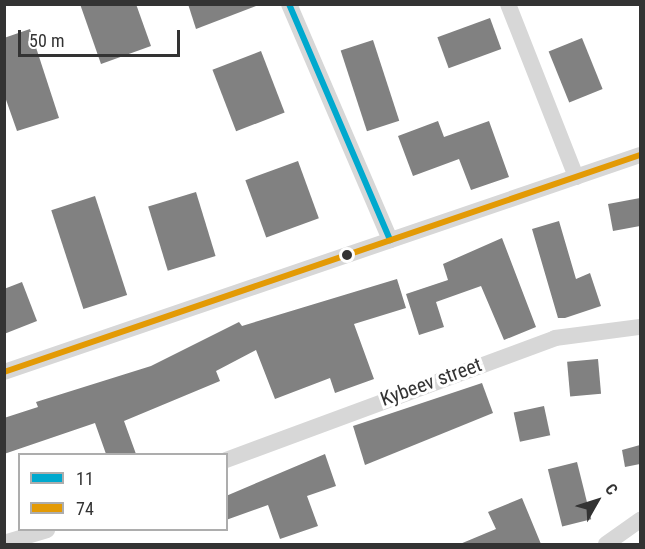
<!DOCTYPE html>
<meta charset="utf-8">
<style>
body{margin:0}
#map{position:relative;width:645px;height:549px;overflow:hidden;background:#fff;font-family:"Roboto Condensed",sans-serif}
div>[style]{position:absolute}
[style*='--x']{left:calc(var(--x)*1px);top:calc(var(--y)*1px);width:calc(var(--w)*1px);rotate:calc(var(--a)*1deg)}
.building>*{inset:0;background:#818181;transform-origin:0 0}
.street>*{height:16px;margin:-8px;padding:0 8px;transform-origin:8px;border-radius:8px;background:#d7d7d7}
.bus-1>*{height:6px;margin:-3px;padding:0 3px;transform-origin:3px;border-radius:3px;background:#00a9ce}
.bus-2>*{height:6px;margin:-3px;padding:0 3px;transform-origin:3px;border-radius:3px;background:#e39a05}
.dots>*{width:16px;height:16px;translate:-50% -50%;box-sizing:border-box;border:3px solid #fff;border-radius:50%}
span{translate:-50% -50%;white-space:nowrap;text-align:center;line-height:1.15;-webkit-text-stroke:6px #fff;paint-order:stroke}
.street-label{font-size:20px;color:#333}
.frame{position:absolute;inset:0;border:6px solid #333;pointer-events:none}
.legend{position:absolute;left:18px;top:453px;width:210px;height:78px;box-sizing:border-box;background:#fff;border:2px solid #adadad;margin:0;padding:8px 10px;list-style:none;font-size:18px;color:#333}
.legend li{display:flex;align-items:center;gap:12px;height:30px}
.legend b{width:30px;border:2px solid #adadad}
.north{position:absolute;left:567px;top:471px;width:60px;height:60px;-webkit-text-stroke:4px #fff;paint-order:stroke;rotate:51deg;font-size:16px;font-weight:700;line-height:24px;text-align:center;color:#333}
.north::after{content:'';display:block;margin:auto;width:21px;height:27px;background:#333;clip-path:polygon(50% 0,100% 100%,50% 72%,0 100%)}
.scale{position:absolute;left:18px;top:30px;width:162px;height:27px;box-sizing:border-box;border:3px solid #333;border-top:0;padding-left:8px;font-size:18px;line-height:21px;white-space:nowrap;color:#333;-webkit-text-stroke:4px #fff;paint-order:stroke}
</style>
<div id="map">
<div class="building">
<i style="clip-path:polygon(80px 4px,136px 4px,151px 46px,101px 64px)"></i>
<i style="clip-path:polygon(188px 4px,256px 4px,256px 6px,196px 29px)"></i>
<i style="left:490px;top:18px;width:33px;height:56px;rotate:70deg"></i>
<i style="clip-path:polygon(30px 29px,59px 118px,17px 131px,4px 94px,4px 38px)"></i>
<i style="left:582px;top:38px;width:55px;height:36px;rotate:68deg"></i>
<i style="left:373px;top:40px;width:85px;height:34px;rotate:72deg"></i>
<i style="left:261px;top:51px;width:66px;height:52px;rotate:69deg"></i>
<i style="clip-path:polygon(438px 121px,444px 137px,489px 121px,509px 177px,471px 190px,459px 159px,413px 176px,398px 136px)"></i>
<i style="left:298px;top:161px;width:61px;height:56px;rotate:70deg"></i>
<i style="left:196px;top:192px;width:67px;height:50px;rotate:73deg"></i>
<i style="left:95px;top:196px;width:104px;height:46px;rotate:72deg"></i>
<i style="clip-path:polygon(640px 198px,640px 226px,613px 231px,608px 204px)"></i>
<i style="clip-path:polygon(559px 221px,576px 279px,590px 273px,601px 306px,565px 318px,558px 318px,532px 229px)"></i>
<i style="clip-path:polygon(502px 238px,536px 327px,504px 340px,481px 286px,436px 302px,444px 327px,419px 335px,406px 294px,448px 280px,443px 264px)"></i>
<i style="clip-path:polygon(397px 279px,406px 308px,354px 324px,374px 379px,335px 393px,330px 378px,275px 399px,256px 350px,216px 371px,220px 381px,124px 421px,136px 454px,106px 454px,95px 423px,4px 454px,4px 418px,38px 407px,36px 402px,151px 366px,239px 322px,242px 326px)"></i>
<i style="clip-path:polygon(22px 282px,37px 321px,4px 334px,4px 289px)"></i>
<i style="left:598px;top:359px;width:35px;height:31px;rotate:85deg"></i>
<i style="clip-path:polygon(482px 383px,493px 413px,365px 465px,353px 426px)"></i>
<i style="left:544px;top:406px;width:30px;height:31px;rotate:78deg"></i>
<i style="clip-path:polygon(640px 445px,640px 464px,625px 467px,622px 450px)"></i>
<i style="clip-path:polygon(325px 454px,336px 486px,307px 496px,318px 526px,280px 539px,268px 505px,226px 520px,226px 496px)"></i>
<i style="left:577px;top:462px;width:59px;height:30px;rotate:76deg"></i>
<i style="clip-path:polygon(522px 498px,541px 544px,460px 544px,496px 529px,488px 512px)"></i>
</div>
<div class="street">
<i style="--x:289;--y:4;--w:257;--a:66.8"></i>
<i style="--x:508;--y:4;--w:186;--a:68.5"></i>
<i style="--x:4;--y:372;--w:672;--a:-18.84"></i>
<i style="--x:226;--y:460;--w:351;--a:-20.3"></i>
<i style="--x:555;--y:338;--w:86;--a:-7.4"></i>
<i style="--x:4;--y:543;--w:45;--a:-16.8"></i>
<i style="--x:606;--y:544;--w:42;--a:-35.2"></i>
</div>
<div class="bus-1">
<i style="--x:289;--y:4;--w:257;--a:66.8"></i>
</div>
<div class="bus-2">
<i style="--x:4;--y:372;--w:672;--a:-18.84"></i>
</div>
<div class="dots">
<i style="left:347px;top:255px;background:#333"></i>
</div>
<div class="street-label">
<span style="left:431px;top:382px;rotate:-20deg">Kybeev street</span>
</div>
<div class="frame"></div>
<ul class="legend">
<li><b style="height:8px;background:#00a9ce"></b>11</li>
<li><b style="height:8px;background:#e39a05"></b>74</li>
</ul>
<div class="north">С</div>
<div class="scale">50 m</div>
</div>
